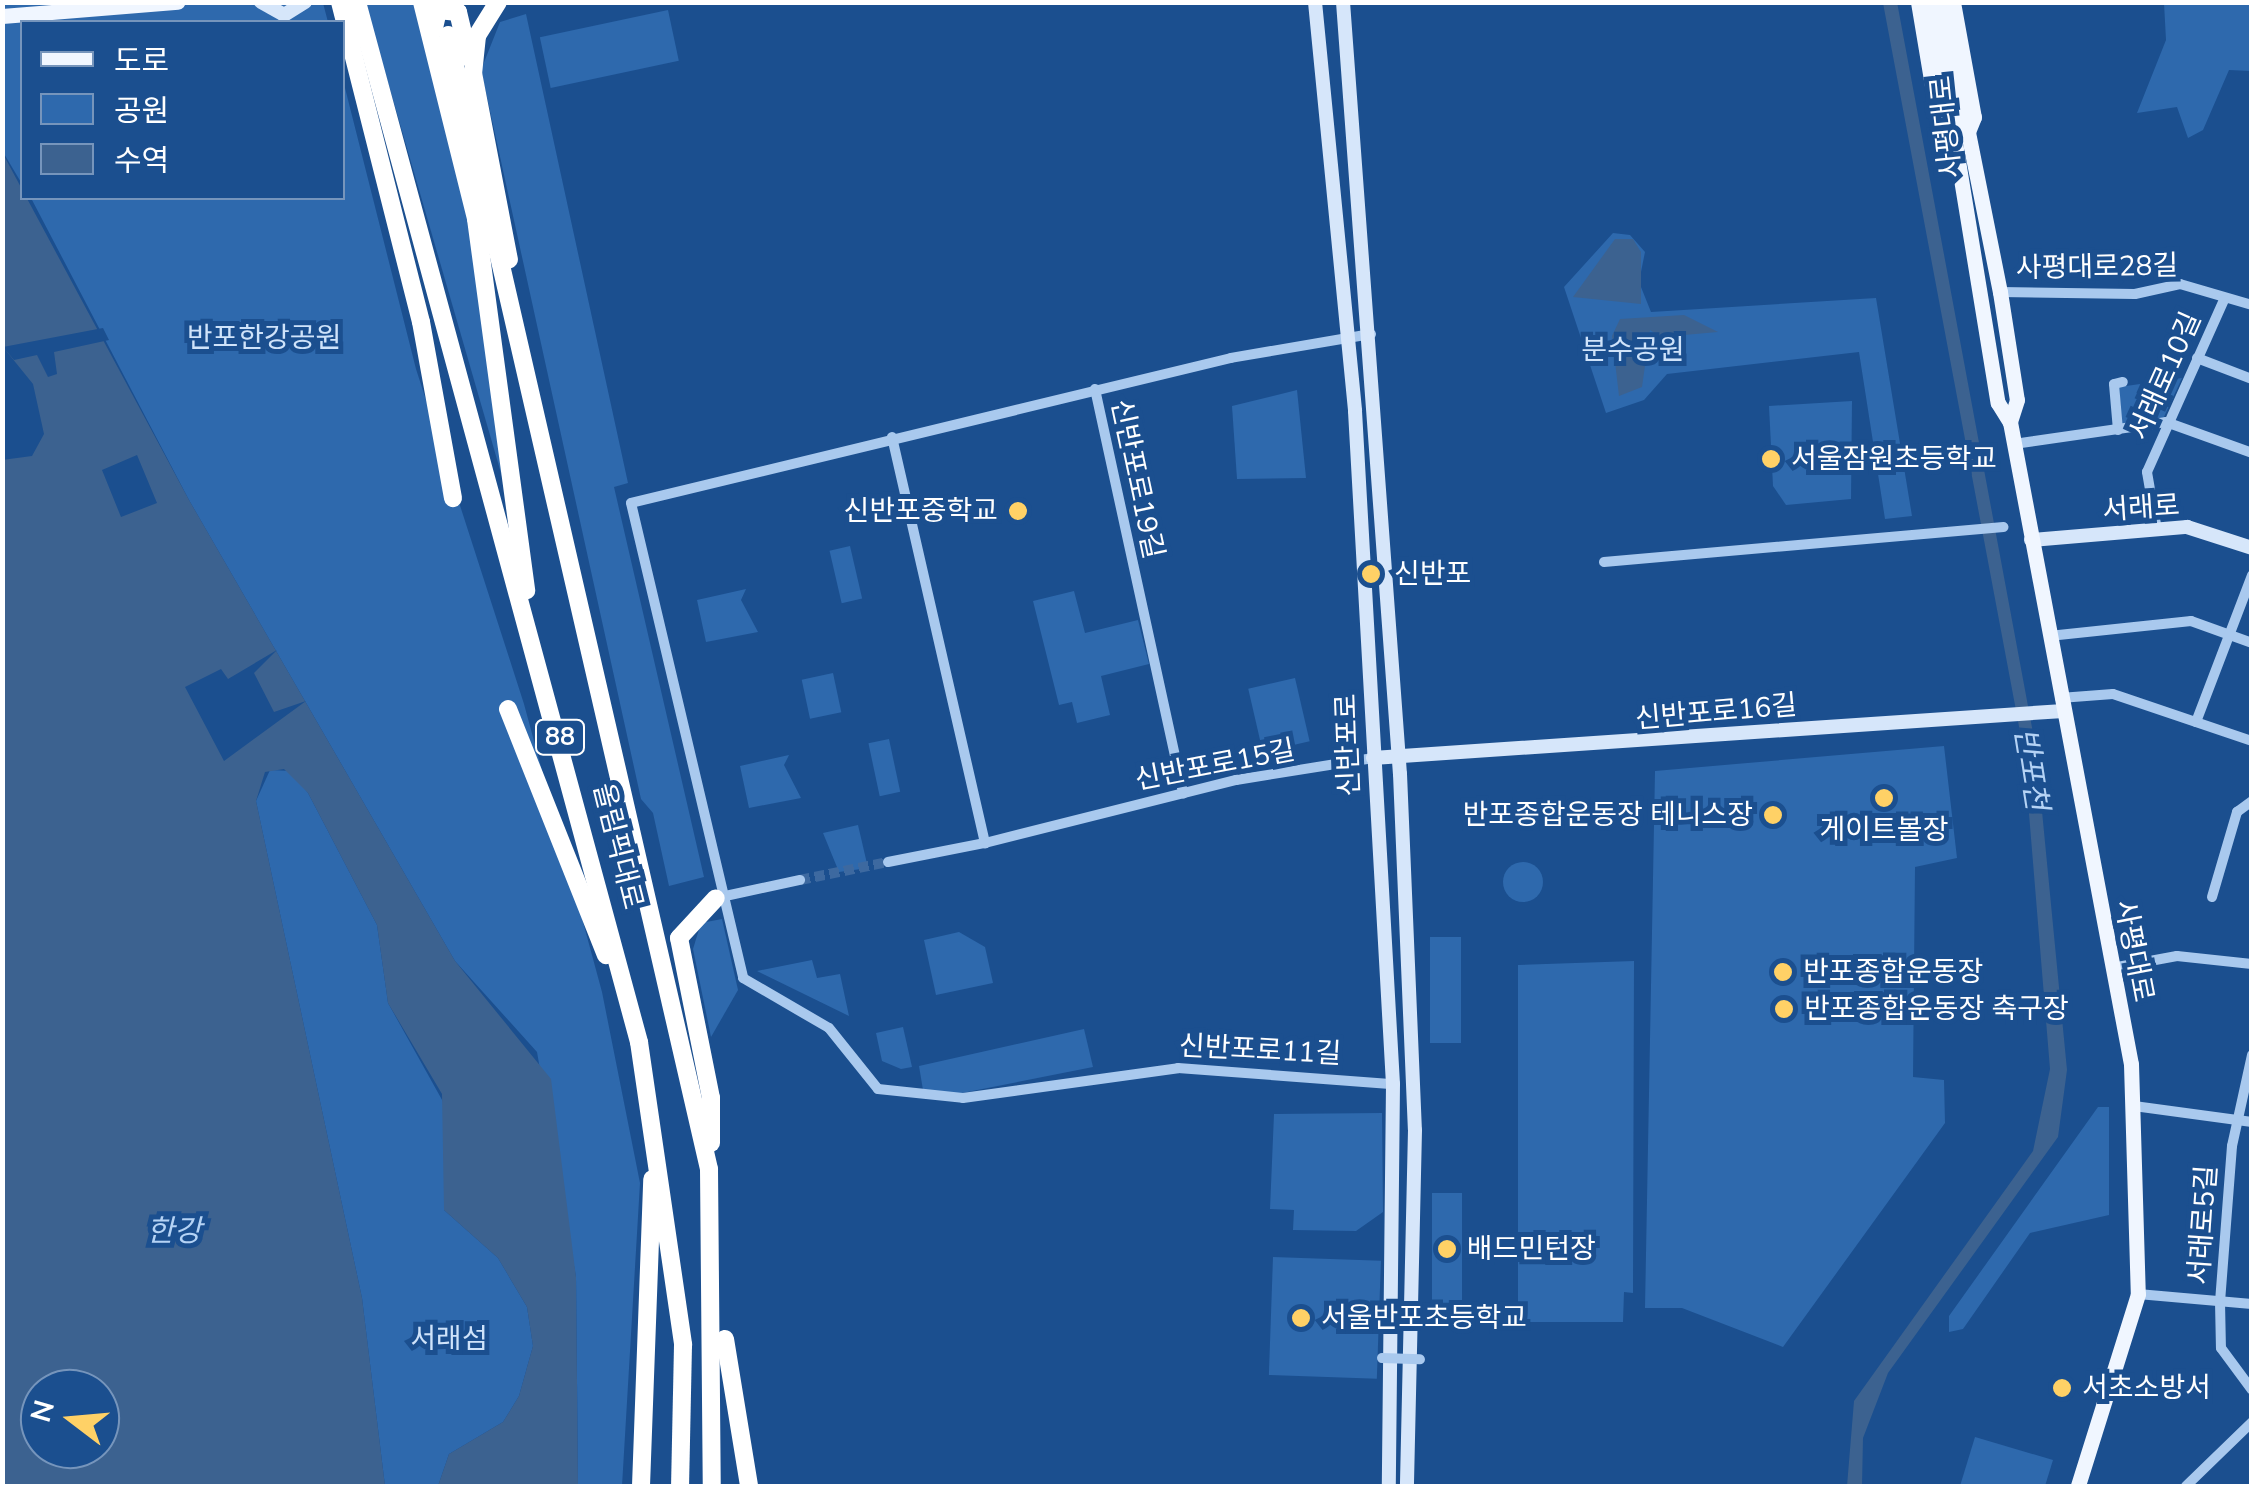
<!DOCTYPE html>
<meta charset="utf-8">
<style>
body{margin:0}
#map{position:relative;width:2254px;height:1489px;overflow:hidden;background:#1b4f8f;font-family:"Nunito Sans","Noto Sans KR",sans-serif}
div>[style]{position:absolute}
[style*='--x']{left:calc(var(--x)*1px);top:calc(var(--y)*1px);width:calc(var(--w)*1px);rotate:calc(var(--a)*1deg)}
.green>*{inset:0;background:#2e69ad;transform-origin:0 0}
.round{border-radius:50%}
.water>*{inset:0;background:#3c6290}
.pier>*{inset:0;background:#1b4f8f}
.street-tunnel>*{height:10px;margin-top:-5px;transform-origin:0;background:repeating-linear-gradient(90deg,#3d69a0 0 10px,transparent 0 15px)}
.street>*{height:10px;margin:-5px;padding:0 5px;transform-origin:5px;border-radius:5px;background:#a9c9ee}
.secondary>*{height:14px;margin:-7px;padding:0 7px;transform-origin:7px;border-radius:7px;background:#d6e6fa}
.primary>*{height:15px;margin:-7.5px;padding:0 7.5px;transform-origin:7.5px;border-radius:7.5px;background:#f0f6ff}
.highway>*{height:18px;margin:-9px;padding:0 9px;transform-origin:9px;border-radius:9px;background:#fff}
.street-bridge>*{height:10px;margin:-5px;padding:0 5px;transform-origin:5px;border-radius:5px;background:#a9c9ee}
.dots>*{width:28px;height:28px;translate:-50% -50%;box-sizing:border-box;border:5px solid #1b4f8f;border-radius:50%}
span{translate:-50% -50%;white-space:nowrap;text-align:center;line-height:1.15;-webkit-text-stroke:10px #1b4f8f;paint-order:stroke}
.shield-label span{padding:2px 8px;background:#1b4f8f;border:2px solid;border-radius:8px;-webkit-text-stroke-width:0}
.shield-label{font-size:25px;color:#fff;font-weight:700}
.street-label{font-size:28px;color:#fff}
.park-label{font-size:28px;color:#cfe3fa}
.poi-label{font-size:28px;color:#fff}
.left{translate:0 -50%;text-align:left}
.right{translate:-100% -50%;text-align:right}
.water-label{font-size:30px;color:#b5d3f5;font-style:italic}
.frame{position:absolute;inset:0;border:5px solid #fff;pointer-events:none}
.legend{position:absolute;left:20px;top:20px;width:325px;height:180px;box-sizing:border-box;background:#1b4f8f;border:2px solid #7695bc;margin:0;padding:12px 18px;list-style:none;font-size:30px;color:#fff}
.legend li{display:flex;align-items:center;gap:20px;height:50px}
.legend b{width:50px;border:2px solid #7695bc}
.north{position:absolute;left:20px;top:1369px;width:100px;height:100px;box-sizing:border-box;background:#1b4f8f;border:2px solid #7695bc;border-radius:50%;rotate:286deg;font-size:28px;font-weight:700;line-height:40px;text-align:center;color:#fff}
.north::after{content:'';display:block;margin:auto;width:35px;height:45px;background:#ffd166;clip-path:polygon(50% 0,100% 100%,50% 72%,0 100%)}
</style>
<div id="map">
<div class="green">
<i style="clip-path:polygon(3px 3px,323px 3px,328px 22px,22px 22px,22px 184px,3px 152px)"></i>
<i style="clip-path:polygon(365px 3px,414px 3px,481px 273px,505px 487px)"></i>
<i style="clip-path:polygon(2164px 3px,2251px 3px,2251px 71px,2229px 70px,2203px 130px,2188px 138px,2177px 107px,2137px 113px,2166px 40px)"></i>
<i style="left:668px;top:10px;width:52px;height:131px;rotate:78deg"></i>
<i style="clip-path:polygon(526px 14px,628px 483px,614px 487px,704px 877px,669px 886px,653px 813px,641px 799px,481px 70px,500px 22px)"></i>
<i style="clip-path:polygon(343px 80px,416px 369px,524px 704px,602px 992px,640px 1183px,622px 1486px,578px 1486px,576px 1277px,537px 1052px,455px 961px,189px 500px,31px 198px,342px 198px)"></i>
<i style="clip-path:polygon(1613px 233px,1630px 235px,1645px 252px,1639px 282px,1651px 312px,1876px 298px,1912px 516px,1885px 519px,1859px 352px,1667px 374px,1644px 400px,1606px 413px,1564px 287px)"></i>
<i style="clip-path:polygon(2182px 378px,2163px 419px,2122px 425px,2119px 387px)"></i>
<i style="clip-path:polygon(1297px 390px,1306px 478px,1237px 479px,1232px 406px)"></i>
<i style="clip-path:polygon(1852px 401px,1851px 499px,1786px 505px,1773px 486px,1769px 406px)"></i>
<i style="left:850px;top:546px;width:54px;height:21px;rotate:77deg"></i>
<i style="clip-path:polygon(746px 589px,741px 600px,758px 632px,706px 642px,697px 600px)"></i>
<i style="clip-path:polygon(1074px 591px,1085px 633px,1138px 620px,1149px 664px,1101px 676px,1110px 715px,1077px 723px,1072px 702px,1059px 705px,1033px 601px)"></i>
<i style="left:833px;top:673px;width:40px;height:32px;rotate:78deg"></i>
<i style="left:1295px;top:678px;width:65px;height:48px;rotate:77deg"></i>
<i style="left:889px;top:739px;width:54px;height:21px;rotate:78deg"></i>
<i style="clip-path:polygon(1944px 746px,1957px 858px,1915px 867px,1913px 1077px,1944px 1080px,1945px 1123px,1783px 1347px,1682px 1308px,1645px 1308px,1655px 771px)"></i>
<i style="clip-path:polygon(789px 755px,784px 765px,801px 798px,749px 808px,740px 766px)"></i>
<i style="clip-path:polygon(270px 770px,290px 771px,308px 793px,377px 925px,388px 1003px,446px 1107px,444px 1210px,498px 1258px,527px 1307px,533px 1346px,519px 1396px,503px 1422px,449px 1454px,438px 1486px,385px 1486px,362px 1298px,256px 801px)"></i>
<i style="clip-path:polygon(858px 825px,868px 868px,839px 872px,823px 833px)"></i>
<i class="round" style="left:1503px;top:862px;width:40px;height:40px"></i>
<i style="clip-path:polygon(722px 919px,738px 990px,711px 1037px,693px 949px,701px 923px)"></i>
<i style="clip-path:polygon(959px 932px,985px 947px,993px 983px,936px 995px,924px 940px)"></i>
<i style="left:1430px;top:937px;width:31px;height:106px"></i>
<i style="clip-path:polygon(812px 960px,817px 978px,840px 974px,849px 1016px,757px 971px)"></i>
<i style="clip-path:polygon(1634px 961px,1633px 1293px,1624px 1292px,1623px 1322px,1518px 1322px,1518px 965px)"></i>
<i style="clip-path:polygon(903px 1027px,912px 1067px,901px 1069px,882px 1061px,876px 1033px)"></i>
<i style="clip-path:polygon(1084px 1029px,1093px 1067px,957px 1094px,923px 1090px,919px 1066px)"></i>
<i style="clip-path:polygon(2098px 1107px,2109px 1107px,2109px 1215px,2030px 1233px,1963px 1329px,1949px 1332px,1949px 1316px)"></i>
<i style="clip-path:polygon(1382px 1113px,1383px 1212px,1356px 1231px,1293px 1230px,1294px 1210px,1270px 1209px,1274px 1114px)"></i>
<i style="left:1432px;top:1193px;width:30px;height:112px"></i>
<i style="left:1273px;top:1257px;width:108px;height:118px;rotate:2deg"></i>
<i style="clip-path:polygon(1975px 1437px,2053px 1460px,2045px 1486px,1960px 1486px)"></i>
</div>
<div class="water">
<i style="clip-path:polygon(1897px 2px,2036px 749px,2067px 1070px,2058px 1137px,1888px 1373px,1863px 1438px,1862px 1486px,1847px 1486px,1854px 1401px,2033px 1151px,2050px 1069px,2024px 753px,1883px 3px)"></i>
<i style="clip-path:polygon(evenodd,2px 152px,189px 500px,455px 961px,551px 1079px,576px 1277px,578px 1486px,438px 1486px,449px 1454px,503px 1422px,519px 1396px,533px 1346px,527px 1307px,498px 1258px,444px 1210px,442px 1094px,388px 1003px,377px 925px,308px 793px,284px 769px,265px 772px,256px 801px,362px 1298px,385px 1486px,3px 1486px,2px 460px,32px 456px,44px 434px,33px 384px,3px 347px,2px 152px,137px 455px,157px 503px,121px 517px,102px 470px,137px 455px,2px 152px,40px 1389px,100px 1389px,100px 1449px,40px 1449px,40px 1389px)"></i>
<i style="clip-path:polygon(1615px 239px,1633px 239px,1641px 252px,1641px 304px,1573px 297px)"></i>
<i style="clip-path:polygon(1684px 315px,1718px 332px,1661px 337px,1650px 330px,1642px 387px,1619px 396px,1612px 336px,1620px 319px)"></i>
</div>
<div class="pier">
<i style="clip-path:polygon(103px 328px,109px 340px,54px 352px,57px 374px,48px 377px,37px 355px,14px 360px,3px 347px)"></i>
<i style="clip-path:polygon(277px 650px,254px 673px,274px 712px,306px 701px,224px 761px,185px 687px,221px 669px,228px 679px)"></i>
</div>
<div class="street-tunnel">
<i style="--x:800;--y:880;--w:90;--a:-11.6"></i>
</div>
<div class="street">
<i style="--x:2000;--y:292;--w:135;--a:0.8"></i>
<i style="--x:2135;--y:294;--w:46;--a:-12.5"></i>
<i style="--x:2180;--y:284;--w:75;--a:16.3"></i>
<i style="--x:1371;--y:334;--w:142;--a:170.3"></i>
<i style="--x:1231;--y:358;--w:617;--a:166.41"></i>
<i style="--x:631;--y:503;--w:488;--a:76.7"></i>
<i style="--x:743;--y:978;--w:99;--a:30.2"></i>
<i style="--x:829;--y:1028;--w:78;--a:51.2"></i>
<i style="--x:878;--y:1089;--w:85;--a:6"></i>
<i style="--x:963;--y:1098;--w:217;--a:-7.9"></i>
<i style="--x:1178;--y:1068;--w:216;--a:4.3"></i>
<i style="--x:2197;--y:358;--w:59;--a:20.9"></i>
<i style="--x:1095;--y:389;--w:414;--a:77.7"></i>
<i style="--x:2118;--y:430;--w:46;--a:-95"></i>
<i style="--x:2114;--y:384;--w:9;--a:-13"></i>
<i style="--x:892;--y:437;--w:417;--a:77.1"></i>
<i style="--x:985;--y:843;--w:259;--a:-14.1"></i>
<i style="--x:1236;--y:780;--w:139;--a:-9.1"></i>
<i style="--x:2014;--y:444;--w:154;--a:-8.2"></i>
<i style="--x:2166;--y:422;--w:91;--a:19.8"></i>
<i style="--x:2157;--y:530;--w:59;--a:-99.8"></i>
<i style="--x:2147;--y:472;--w:188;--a:-65.9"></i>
<i style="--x:1604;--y:562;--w:401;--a:-5"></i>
<i style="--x:2049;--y:636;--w:143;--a:-6"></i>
<i style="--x:2191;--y:621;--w:65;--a:19.8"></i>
<i style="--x:2060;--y:698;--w:53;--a:-4.3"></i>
<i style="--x:2113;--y:694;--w:147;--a:18.7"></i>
<i style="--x:2196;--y:722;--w:157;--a:-69.1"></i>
<i style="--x:888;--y:862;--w:99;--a:-11.1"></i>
<i style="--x:2212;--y:897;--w:89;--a:-73.6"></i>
<i style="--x:2237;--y:812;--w:19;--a:-36"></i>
<i style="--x:716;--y:898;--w:86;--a:-12.1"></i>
<i style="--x:2112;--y:968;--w:66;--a:-10.5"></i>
<i style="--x:2177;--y:956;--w:75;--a:6.1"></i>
<i style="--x:2252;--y:1055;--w:93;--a:102.4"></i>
<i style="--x:2232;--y:1146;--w:156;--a:94.4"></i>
<i style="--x:2220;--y:1302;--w:46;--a:88.8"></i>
<i style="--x:2221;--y:1348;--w:52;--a:53.6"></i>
<i style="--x:2134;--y:1106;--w:119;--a:7.7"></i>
<i style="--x:2138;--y:1294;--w:114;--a:5"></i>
<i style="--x:2186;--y:1486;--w:92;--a:-44.1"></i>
</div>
<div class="secondary">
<i style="--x:261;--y:2;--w:26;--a:29"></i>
<i style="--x:284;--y:15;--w:25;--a:-32"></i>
<i style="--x:1315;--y:2;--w:411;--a:84.4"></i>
<i style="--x:1355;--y:411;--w:674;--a:86.77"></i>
<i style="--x:1393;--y:1084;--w:402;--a:90.6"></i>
<i style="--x:1343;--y:2;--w:774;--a:85.78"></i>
<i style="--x:1400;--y:774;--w:356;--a:87.6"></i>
<i style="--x:1415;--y:1130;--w:356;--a:91.3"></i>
<i style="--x:2031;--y:540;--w:157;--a:-4.8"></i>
<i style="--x:2187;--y:527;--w:68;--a:17.9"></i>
<i style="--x:1373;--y:758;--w:692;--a:-3.9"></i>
</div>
<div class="primary">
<i style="--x:1918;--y:2;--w:139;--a:80.5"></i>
<i style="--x:1941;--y:139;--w:25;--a:50"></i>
<i style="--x:1932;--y:2;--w:406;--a:80.7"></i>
<i style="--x:1998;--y:403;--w:22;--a:58"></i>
<i style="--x:2010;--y:422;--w:653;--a:79.33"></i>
<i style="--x:2131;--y:1064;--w:230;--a:88.3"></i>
<i style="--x:2138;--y:1294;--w:201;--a:107.4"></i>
<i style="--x:1942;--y:2;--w:296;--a:78.7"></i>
<i style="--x:2000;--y:292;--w:109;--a:81.1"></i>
<i style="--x:2017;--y:400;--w:23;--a:108"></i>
<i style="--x:1953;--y:2;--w:117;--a:79.7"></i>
<i style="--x:1974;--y:117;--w:18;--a:112"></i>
<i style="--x:2;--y:16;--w:176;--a:-4.6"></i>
</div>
<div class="highway">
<i style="--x:340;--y:2;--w:330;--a:75.8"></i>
<i style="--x:421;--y:322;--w:179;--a:79.7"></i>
<i style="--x:357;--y:2;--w:1078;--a:74.83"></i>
<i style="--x:639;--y:1042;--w:306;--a:81.7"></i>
<i style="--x:683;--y:1345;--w:141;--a:91.2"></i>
<i style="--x:422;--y:2;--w:224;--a:76"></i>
<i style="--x:476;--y:219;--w:375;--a:82.3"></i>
<i style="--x:498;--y:2;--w:40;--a:122"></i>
<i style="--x:477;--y:36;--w:37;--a:96"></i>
<i style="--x:473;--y:73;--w:190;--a:79.1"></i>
<i style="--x:434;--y:28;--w:18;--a:-77"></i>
<i style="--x:438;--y:10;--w:20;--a:6"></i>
<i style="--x:458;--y:12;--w:47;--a:76.6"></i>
<i style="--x:448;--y:35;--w:1164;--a:77.04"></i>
<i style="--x:709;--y:1169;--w:317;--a:89.5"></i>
<i style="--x:508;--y:709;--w:265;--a:68.3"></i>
<i style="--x:711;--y:1143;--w:45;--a:-90"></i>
<i style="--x:711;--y:1098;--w:163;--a:-101.3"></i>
<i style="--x:679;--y:938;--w:54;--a:-47.2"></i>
<i style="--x:725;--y:1339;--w:149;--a:80.7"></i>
<i style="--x:641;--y:1486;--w:307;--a:-87.9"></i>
</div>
<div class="street-bridge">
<i style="--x:1382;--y:1358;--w:38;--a:2"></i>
</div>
<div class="dots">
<i style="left:1771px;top:459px;background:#ffd166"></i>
<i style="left:1018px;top:511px;background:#ffd166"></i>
<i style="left:1371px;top:574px;background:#ffd166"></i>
<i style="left:1884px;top:798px;background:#ffd166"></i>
<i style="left:1773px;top:815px;background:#ffd166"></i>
<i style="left:1783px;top:972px;background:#ffd166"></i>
<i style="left:1784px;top:1009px;background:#ffd166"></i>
<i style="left:1447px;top:1249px;background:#ffd166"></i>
<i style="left:1301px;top:1318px;background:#ffd166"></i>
<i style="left:2062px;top:1388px;background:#ffd166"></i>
</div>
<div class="shield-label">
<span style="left:560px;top:737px">88</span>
</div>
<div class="street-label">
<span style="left:1946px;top:127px;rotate:-96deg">사평대로</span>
<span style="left:2097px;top:267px;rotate:-1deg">사평대로28길</span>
<span style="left:2165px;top:376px;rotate:-66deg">서래로10길</span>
<span style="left:1137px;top:479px;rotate:78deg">신반포로19길</span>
<span style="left:2141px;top:508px;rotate:-4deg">서래로</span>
<span style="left:1716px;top:712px;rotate:-5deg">신반포로16길</span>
<span style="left:1348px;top:745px;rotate:-92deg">신반포로</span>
<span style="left:1215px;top:765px;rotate:-11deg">신반포로15길</span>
<span style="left:618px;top:846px;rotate:76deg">올림픽대로</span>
<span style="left:2134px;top:951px;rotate:79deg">사평대로</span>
<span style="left:1260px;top:1050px;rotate:3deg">신반포로11길</span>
<span style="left:2203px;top:1225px;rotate:-86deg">서래로5길</span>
</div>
<div class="park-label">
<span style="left:264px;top:338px">반포한강공원</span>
<span style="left:1633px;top:350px">분수공원</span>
<span style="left:449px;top:1339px">서래섬</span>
</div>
<div class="poi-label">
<span class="left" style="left:1791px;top:459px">서울잠원초등학교</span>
<span class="right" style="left:998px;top:511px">신반포중학교</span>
<span class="left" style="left:1394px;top:574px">신반포</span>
<span class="right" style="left:1753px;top:815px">반포종합운동장 테니스장</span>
<span style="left:1884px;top:830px">게이트볼장</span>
<span class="left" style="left:1803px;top:972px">반포종합운동장</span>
<span class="left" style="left:1804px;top:1009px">반포종합운동장 축구장</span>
<span class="left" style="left:1467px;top:1249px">배드민턴장</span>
<span class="left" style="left:1321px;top:1318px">서울반포초등학교</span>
<span class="left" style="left:2082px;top:1388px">서초소방서</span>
</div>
<div class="water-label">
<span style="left:2030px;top:769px;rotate:81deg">반포천</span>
<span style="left:174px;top:1232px">한강</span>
</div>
<div class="frame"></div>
<ul class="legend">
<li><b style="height:12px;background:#f0f6ff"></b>도로</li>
<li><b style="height:28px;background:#2e69ad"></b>공원</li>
<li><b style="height:28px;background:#3c6290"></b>수역</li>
</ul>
<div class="north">N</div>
</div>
